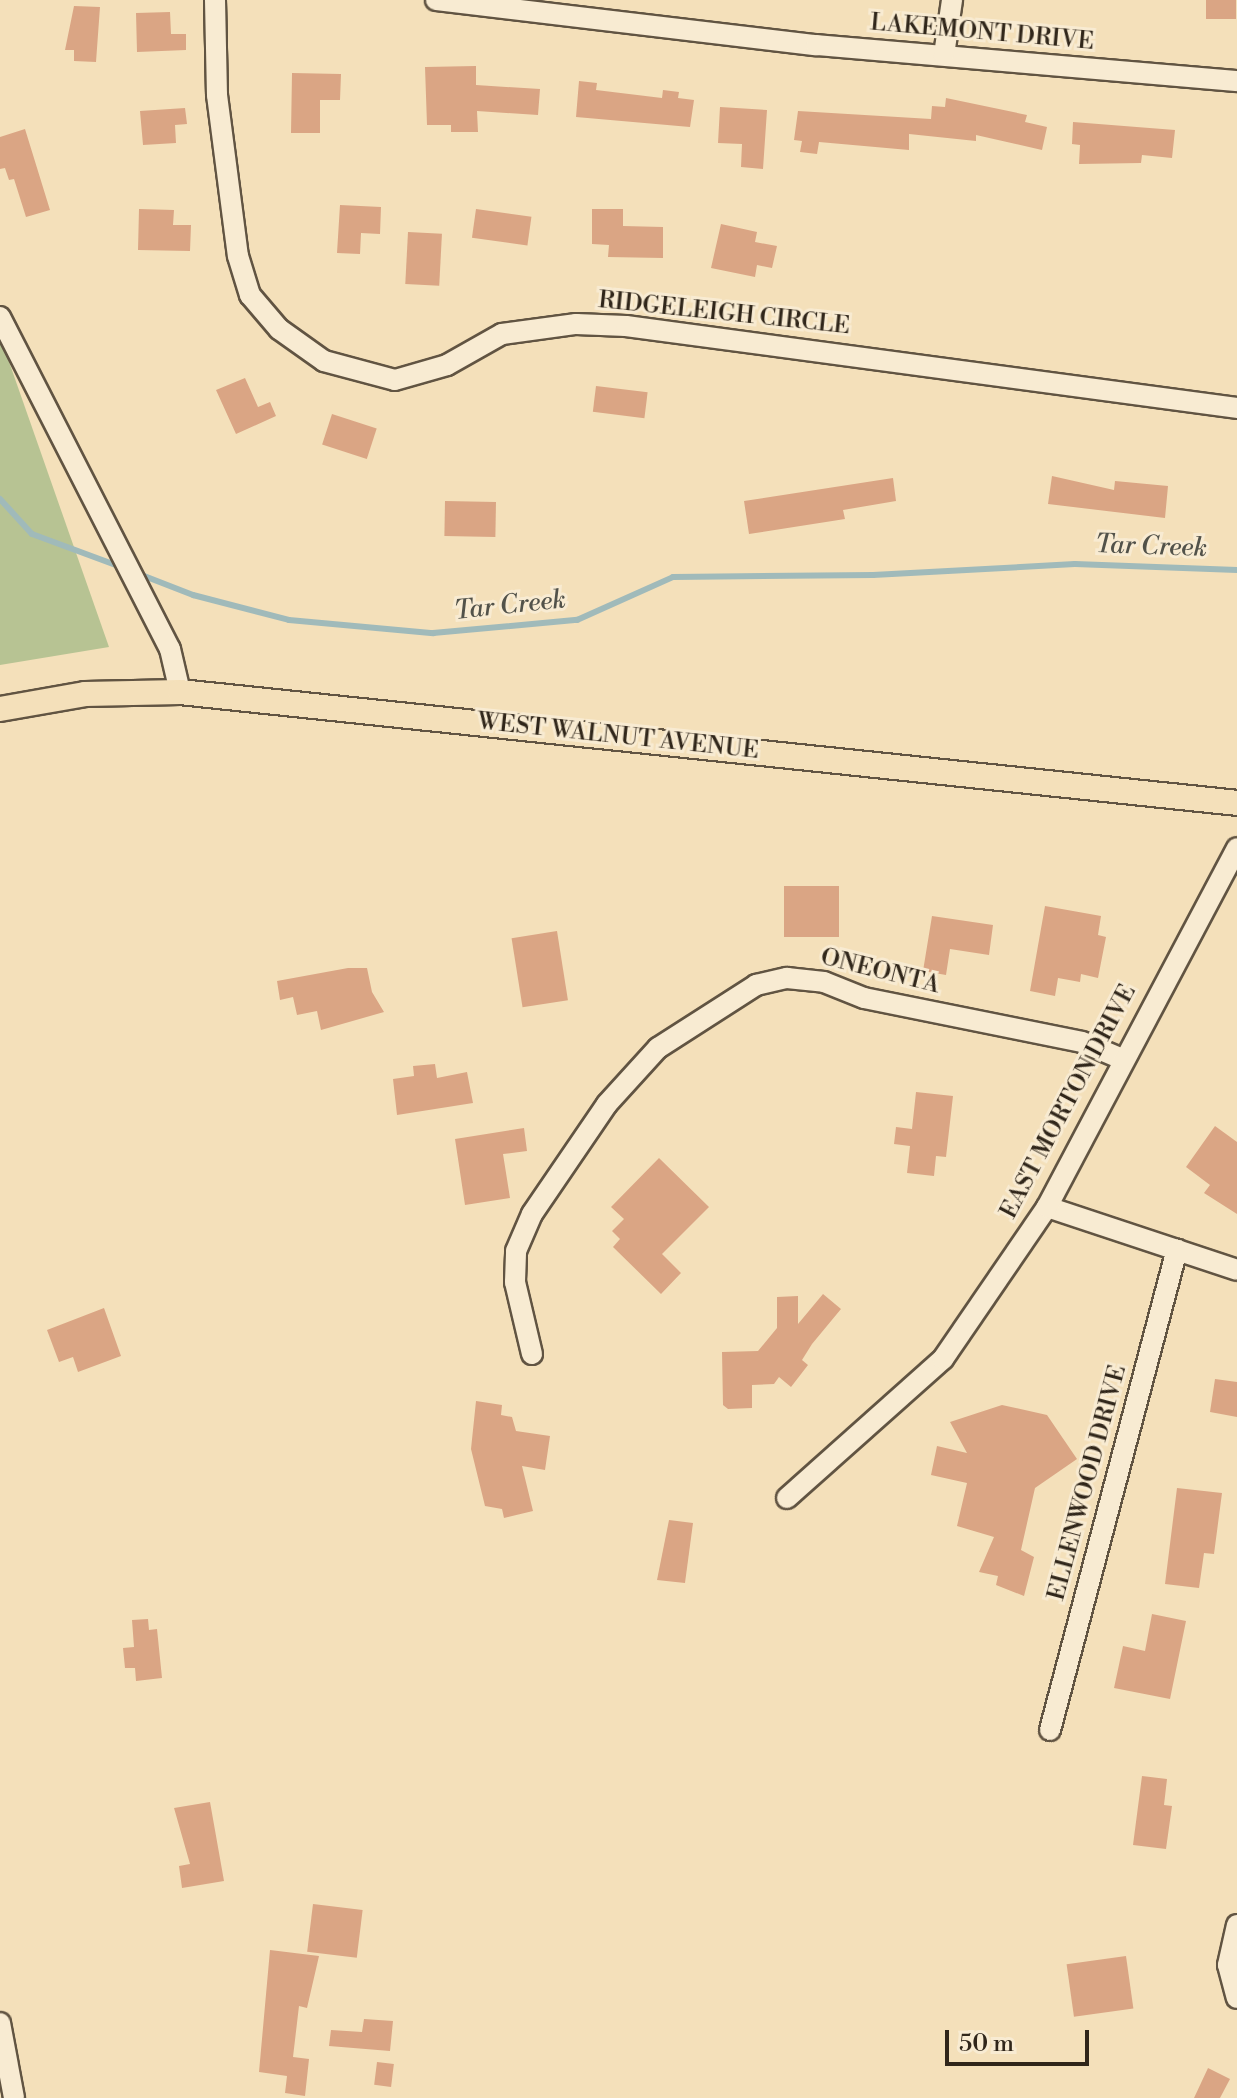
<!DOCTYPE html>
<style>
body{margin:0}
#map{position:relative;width:1237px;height:2098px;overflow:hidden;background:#f4e0ba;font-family:"Libre Bodoni",serif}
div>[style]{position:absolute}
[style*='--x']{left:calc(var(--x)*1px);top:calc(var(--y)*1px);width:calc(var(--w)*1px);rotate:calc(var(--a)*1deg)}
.green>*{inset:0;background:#b7c393}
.stream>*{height:6px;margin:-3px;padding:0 3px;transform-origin:3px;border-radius:3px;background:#a0baba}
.building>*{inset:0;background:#daa584;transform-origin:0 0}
.roads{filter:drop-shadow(2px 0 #615442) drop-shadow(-2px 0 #615442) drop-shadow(0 2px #615442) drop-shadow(0 -2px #615442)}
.minor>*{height:20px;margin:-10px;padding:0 10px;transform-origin:10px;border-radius:10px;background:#f8ebd2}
.major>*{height:24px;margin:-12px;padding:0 12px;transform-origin:12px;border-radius:12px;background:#f4e0ba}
span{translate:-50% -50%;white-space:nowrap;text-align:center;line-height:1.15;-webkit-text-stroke:6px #f8ebd2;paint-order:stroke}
.street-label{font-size:24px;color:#30261a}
.water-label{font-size:26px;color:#52524a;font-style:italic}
.scale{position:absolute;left:945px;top:2030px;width:144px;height:36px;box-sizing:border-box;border:4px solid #30261a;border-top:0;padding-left:10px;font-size:24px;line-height:28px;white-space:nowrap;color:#30261a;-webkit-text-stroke:6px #f8ebd2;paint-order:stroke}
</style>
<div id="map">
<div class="green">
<i style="clip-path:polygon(0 336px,109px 647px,0 665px)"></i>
</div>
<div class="stream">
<i style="--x:0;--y:499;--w:47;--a:47.6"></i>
<i style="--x:32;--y:534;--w:95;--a:20.3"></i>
<i style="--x:139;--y:574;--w:58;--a:21.3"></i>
<i style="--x:193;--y:595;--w:99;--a:14.6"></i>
<i style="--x:289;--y:620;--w:145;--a:5.2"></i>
<i style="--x:433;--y:633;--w:145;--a:-5.2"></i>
<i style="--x:577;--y:620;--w:105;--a:-24.1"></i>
<i style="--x:673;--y:577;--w:200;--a:-0.6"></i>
<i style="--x:873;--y:575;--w:202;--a:-3.1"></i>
<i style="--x:1075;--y:564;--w:162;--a:2.1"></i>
</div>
<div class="building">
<i style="left:1206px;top:0;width:30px;height:19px"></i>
<i style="clip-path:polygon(74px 6px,100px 7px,96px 62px,74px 61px,74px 50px,65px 50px)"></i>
<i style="clip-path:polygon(170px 12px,171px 34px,186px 34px,186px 50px,137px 52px,136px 13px)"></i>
<i style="clip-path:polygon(476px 66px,476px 85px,540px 89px,538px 115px,477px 111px,478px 132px,451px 132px,451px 125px,427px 125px,425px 67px)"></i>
<i style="clip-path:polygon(292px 73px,341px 74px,340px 100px,320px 100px,320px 133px,291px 133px)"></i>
<i style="clip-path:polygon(579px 81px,597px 83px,596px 90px,662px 98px,663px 90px,679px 92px,678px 98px,694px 100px,690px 127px,576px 117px)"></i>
<i style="clip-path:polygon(946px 98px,1027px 115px,1025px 122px,1047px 127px,1042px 150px,976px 135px,976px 141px,909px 134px,909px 150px,819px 142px,817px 154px,800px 152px,802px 141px,794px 140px,798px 111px,931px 119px,932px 106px,945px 107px)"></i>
<i style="clip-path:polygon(720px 107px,767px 110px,763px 169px,741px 167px,742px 144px,718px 143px)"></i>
<i style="clip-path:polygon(185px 108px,187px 124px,175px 125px,176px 143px,143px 145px,140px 111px)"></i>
<i style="clip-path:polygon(1073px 122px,1175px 130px,1172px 158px,1142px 155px,1141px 163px,1079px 164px,1080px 145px,1072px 144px)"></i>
<i style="clip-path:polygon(25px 129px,50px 210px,26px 217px,14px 179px,9px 180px,5px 168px,0 169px,0 137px)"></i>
<i style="clip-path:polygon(340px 205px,381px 207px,380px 234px,361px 233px,360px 254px,337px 253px)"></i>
<i style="clip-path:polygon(139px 209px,174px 210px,173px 225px,191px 225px,190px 251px,138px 250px)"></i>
<i style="left:476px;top:209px;width:56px;height:29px;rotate:8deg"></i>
<i style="clip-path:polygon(592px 209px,623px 209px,623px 226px,663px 227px,663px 258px,608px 257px,609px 245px,592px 244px)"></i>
<i style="clip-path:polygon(721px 224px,757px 232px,755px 242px,777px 246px,772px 268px,757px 265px,755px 277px,711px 268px)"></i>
<i style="left:408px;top:232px;width:34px;height:52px;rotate:3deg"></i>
<i style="clip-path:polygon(245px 378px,258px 407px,270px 402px,276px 416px,236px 434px,216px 390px)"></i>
<i style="left:596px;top:386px;width:52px;height:26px;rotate:7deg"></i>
<i style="left:332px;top:414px;width:47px;height:32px;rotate:18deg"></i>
<i style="clip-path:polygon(1052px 476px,1114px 490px,1115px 481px,1168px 486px,1165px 518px,1048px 504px)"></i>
<i style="clip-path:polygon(893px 478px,896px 501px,843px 510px,845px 519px,749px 534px,744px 501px)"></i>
<i style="left:445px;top:501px;width:51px;height:35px;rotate:1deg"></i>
<i style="left:784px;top:886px;width:55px;height:51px"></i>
<i style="clip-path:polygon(1045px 906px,1101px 916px,1098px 935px,1106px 937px,1098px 978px,1081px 974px,1080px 982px,1058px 978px,1055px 996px,1030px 991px)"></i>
<i style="clip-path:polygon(932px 916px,993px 925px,989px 955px,950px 949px,946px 975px,923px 971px)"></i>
<i style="left:557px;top:931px;width:70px;height:46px;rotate:81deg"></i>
<i style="clip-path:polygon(348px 968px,367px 968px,372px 992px,384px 1012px,321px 1030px,317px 1011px,297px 1015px,293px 997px,280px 1000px,277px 981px)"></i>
<i style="clip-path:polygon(435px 1064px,437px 1078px,467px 1072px,473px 1103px,397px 1115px,393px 1079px,414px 1076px,413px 1066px)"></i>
<i style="clip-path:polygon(916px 1092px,953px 1096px,946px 1157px,936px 1156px,934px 1176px,907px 1173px,910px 1146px,894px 1144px,896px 1127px,912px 1129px)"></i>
<i style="clip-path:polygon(1215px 1126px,1237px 1142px,1237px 1214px,1204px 1193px,1210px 1185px,1186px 1167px)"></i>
<i style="clip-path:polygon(524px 1128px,527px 1151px,503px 1154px,510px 1198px,465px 1205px,455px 1139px)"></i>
<i style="clip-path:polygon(659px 1158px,709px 1207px,662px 1254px,681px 1273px,661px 1294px,613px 1247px,620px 1239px,612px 1231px,624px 1219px,611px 1207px)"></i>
<i style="clip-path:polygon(823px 1294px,841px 1309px,812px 1344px,802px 1360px,808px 1365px,791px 1387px,779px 1377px,774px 1384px,752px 1385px,752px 1408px,728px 1409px,723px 1405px,722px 1352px,758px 1351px,777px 1328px,777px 1297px,798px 1296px,798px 1324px)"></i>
<i style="clip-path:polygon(104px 1308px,121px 1356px,78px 1372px,73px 1357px,59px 1362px,47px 1330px)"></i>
<i style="clip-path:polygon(1215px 1379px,1237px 1382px,1237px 1417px,1210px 1412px)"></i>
<i style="clip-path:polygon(476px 1401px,502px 1405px,501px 1415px,512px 1417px,516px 1431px,550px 1436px,545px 1470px,522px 1466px,533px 1511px,504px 1518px,502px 1509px,485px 1506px,471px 1449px)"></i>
<i style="clip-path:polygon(1002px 1405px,1047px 1415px,1077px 1459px,1035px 1488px,1021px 1550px,1034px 1557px,1024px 1596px,996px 1585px,998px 1576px,979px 1572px,994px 1537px,957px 1526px,967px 1483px,931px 1475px,937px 1446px,967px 1453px,950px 1422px)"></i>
<i style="clip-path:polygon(1177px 1488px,1222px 1493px,1214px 1554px,1204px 1553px,1199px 1588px,1165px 1584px)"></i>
<i style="clip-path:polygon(669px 1520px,693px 1523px,685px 1583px,657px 1580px)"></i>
<i style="clip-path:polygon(1152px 1614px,1186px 1621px,1170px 1699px,1114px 1688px,1123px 1646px,1145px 1651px)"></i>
<i style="clip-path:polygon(148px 1619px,149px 1630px,157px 1629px,162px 1678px,136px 1681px,135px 1668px,125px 1668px,123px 1648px,134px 1647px,132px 1620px)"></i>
<i style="clip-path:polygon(1142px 1776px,1167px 1779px,1164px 1805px,1172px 1806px,1166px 1849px,1133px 1845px)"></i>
<i style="clip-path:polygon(210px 1802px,224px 1881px,182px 1888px,179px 1866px,190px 1864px,174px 1808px)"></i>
<i style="left:313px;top:1904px;width:50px;height:48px;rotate:7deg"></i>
<i style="clip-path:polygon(270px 1950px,319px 1956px,307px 2008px,299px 2006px,293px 2057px,309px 2059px,305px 2096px,285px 2093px,287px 2076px,259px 2072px)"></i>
<i style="left:1126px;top:1956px;width:53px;height:60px;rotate:82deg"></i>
<i style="clip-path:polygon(364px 2019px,393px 2021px,390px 2051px,329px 2046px,331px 2030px,362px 2032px)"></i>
<i style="left:377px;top:2062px;width:17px;height:23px;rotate:7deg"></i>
<i style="clip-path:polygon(1208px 2068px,1230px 2079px,1220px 2098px,1194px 2098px)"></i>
</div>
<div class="roads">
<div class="minor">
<i style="--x:215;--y:0;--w:95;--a:88.8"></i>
<i style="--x:217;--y:95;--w:162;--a:82.6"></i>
<i style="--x:238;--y:256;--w:41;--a:72.9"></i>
<i style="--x:250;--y:295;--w:45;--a:49.5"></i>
<i style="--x:279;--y:329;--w:55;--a:35.4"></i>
<i style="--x:324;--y:361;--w:73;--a:15"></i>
<i style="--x:395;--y:380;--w:54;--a:-16.1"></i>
<i style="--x:447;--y:365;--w:63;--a:-29.4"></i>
<i style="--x:502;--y:334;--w:75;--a:-7.7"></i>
<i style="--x:576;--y:324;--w:50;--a:2.3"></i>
<i style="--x:626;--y:326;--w:616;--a:7.64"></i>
<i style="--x:436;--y:0;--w:383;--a:6.8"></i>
<i style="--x:816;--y:45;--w:423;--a:4.9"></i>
<i style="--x:944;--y:55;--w:56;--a:-81.7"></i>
<i style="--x:0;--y:317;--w:373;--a:62.9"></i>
<i style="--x:170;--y:649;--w:44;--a:76.9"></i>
<i style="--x:1047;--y:1207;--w:200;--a:18.3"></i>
<i style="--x:532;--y:1354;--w:74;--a:-103.3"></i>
<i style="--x:515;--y:1282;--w:31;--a:-88"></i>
<i style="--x:516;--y:1251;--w:40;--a:-66.6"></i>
<i style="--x:532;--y:1214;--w:133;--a:-55.7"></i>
<i style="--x:607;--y:1104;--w:76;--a:-47.7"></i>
<i style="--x:658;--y:1048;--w:117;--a:-32.7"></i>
<i style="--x:756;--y:985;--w:32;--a:-13"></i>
<i style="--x:787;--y:978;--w:37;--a:6"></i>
<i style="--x:824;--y:982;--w:43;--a:21.8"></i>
<i style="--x:864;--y:998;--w:222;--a:11.4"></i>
<i style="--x:1082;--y:1042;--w:43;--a:23"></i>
<i style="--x:787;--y:1498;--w:209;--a:-41.7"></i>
<i style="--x:943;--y:1359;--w:184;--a:-55.6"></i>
<i style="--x:1047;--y:1207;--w:406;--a:-62.1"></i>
<i style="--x:1050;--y:1730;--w:497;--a:-75.2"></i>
<i style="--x:1237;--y:1925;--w:41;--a:102.7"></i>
<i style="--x:1228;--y:1965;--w:34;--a:75"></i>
<i style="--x:0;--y:2023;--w:76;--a:79.4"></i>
</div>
<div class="major">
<i style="--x:0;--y:709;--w:86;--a:-10"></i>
<i style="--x:85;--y:694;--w:95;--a:-1.2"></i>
<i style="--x:180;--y:692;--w:1063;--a:5.99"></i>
</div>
</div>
<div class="street-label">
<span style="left:982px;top:33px;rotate:5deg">LAKEMONT DRIVE</span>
<span style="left:724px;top:314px;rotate:6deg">RIDGELEIGH CIRCLE</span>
<span style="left:618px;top:737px;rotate:6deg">WEST WALNUT AVENUE</span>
<span style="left:880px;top:972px;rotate:14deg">ONEONTA</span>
<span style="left:1069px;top:1102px;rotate:-62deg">EAST MORTON DRIVE</span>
<span style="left:1088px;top:1483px;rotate:-75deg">ELLENWOOD DRIVE</span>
</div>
<div class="water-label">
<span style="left:1151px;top:547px;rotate:2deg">Tar Creek</span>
<span style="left:510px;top:606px;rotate:-6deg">Tar Creek</span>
</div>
<div class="scale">50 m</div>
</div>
